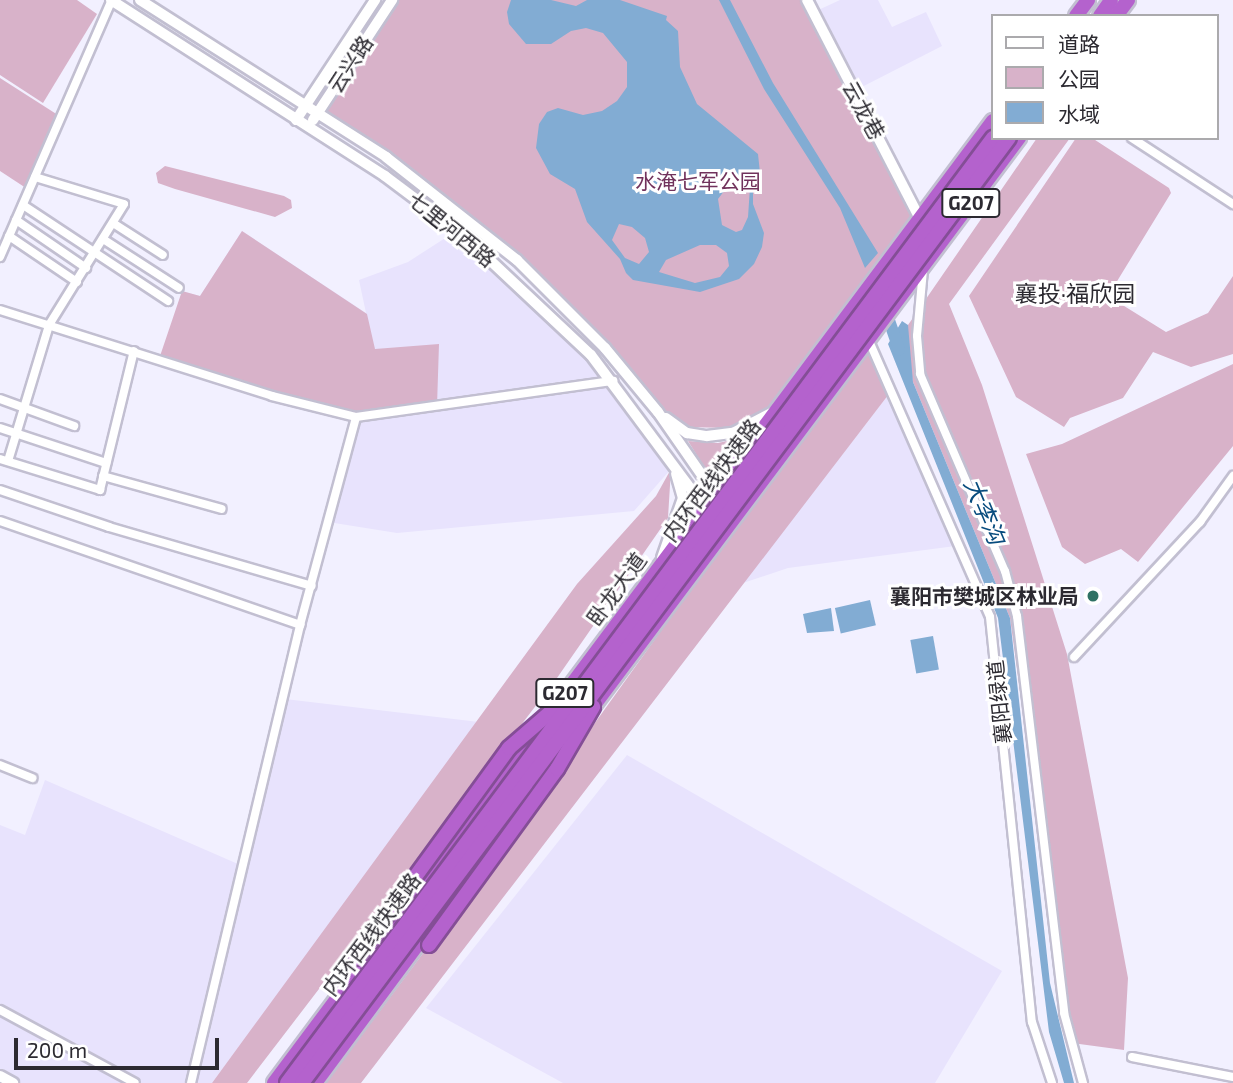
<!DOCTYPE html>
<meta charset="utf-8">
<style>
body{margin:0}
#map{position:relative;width:1233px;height:1083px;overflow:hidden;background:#f2f0ff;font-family:"Exo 2","Noto Sans SC",sans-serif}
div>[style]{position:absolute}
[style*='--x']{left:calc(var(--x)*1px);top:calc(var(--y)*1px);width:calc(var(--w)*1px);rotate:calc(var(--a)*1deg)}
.built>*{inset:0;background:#e8e3fd}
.green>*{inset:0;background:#d8b2c9}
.water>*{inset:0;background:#82acd3;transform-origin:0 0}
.river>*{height:12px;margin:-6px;padding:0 6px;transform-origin:6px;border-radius:6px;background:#82acd3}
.roads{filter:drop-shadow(2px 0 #c2bfd1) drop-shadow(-2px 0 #c2bfd1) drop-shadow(0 2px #c2bfd1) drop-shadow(0 -2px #c2bfd1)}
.street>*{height:8px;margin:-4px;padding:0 4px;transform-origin:4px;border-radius:4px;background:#fff}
.secondary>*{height:10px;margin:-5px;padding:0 5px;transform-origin:5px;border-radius:5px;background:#fff}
.highway>*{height:14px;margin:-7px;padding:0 7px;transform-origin:7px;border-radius:7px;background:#b462cd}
.bridges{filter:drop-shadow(2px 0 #844e96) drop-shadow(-2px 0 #844e96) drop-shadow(0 2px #844e96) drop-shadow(0 -2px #844e96)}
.highway-bridge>*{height:14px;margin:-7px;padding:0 7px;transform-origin:7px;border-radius:7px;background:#b462cd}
.dots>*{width:19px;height:19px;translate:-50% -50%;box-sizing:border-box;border:4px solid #fff;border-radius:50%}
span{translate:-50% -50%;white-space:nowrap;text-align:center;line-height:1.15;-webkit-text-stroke:6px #fff;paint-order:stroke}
.shield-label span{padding:2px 5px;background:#fff;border:2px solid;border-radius:5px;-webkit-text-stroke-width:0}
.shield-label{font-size:19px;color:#2c2a31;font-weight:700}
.street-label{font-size:21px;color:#2c2a31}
.park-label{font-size:21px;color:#71325c}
.poi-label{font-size:21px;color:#2c2a31;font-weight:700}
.right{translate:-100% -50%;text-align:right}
.neighbourhood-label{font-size:23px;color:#2c2a31}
.water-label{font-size:23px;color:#084c7e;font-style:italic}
.legend{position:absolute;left:991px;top:14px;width:228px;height:126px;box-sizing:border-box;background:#fff;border:2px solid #abaaad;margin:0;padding:9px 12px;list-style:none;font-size:21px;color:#2c2a31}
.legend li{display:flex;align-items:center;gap:14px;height:35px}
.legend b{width:35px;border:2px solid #abaaad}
.scale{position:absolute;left:14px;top:1038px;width:205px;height:32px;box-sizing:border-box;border:4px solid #2c2a31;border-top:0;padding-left:9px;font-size:21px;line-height:24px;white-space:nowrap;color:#2c2a31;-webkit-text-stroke:5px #fff;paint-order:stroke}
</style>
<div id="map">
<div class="built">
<i style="clip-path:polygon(840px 0,878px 0,892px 27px,926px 12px,942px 46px,854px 91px,814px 12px)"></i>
<i style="clip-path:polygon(242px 231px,366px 313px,359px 280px,408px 262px,453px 233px,601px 371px,671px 469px,634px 511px,397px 533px,328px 522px,356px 417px,182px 291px,200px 296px)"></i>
<i style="clip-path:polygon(895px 386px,963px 545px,788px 568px,743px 583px)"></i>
<i style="clip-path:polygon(285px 699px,479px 722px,212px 1083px,0 1083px,0 825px,25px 835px,45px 780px,238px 864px)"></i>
<i style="clip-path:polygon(627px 755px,1002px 971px,935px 1083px,563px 1083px,426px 1008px)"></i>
</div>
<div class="green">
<i style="clip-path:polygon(0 0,77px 0,97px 14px,43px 103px,0 75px)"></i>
<i style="clip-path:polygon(392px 0,806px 0,920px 219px,775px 411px,731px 428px,683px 427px,658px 412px,605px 348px,448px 203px,317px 114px)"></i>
<i style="clip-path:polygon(0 78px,61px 117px,29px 190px,0 171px)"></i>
<i style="clip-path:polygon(1037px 138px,1070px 138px,949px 304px,982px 385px,1067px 654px,1128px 978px,1124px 1050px,1072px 1043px,1064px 1013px,1010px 618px,913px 382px,908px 358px,908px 325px)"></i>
<i style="clip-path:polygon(1076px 138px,1092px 138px,1169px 188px,1171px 193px,1108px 296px,1166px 332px,1208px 313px,1233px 276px,1233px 354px,1191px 367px,1153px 352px,1123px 398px,1070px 418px,1064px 427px,1016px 397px,969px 296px)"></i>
<i style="clip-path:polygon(165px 166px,284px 196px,291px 200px,292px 208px,275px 217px,175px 189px,158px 183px,156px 173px)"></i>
<i style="clip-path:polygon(242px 231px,367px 314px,375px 349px,439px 344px,437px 406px,356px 417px,159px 359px,182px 291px,200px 296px)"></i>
<i style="clip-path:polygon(869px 341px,892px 390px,361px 1083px,326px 1083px,587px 734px)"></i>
<i style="clip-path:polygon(1233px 364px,1233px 446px,1138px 562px,1121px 549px,1085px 564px,1062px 547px,1026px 454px,1062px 444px)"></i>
<i style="clip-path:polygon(740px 438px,711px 478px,688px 441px,718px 443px)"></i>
<i style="clip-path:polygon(671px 469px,668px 518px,557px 678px,247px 1083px,212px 1083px,577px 584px,656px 496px)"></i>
</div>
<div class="water">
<i style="clip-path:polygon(evenodd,511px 0,551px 0,576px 6px,587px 0,620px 0,667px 16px,666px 20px,678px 31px,680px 67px,697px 104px,758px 154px,760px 173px,753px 188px,753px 204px,764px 233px,762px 247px,754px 264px,739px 279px,700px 292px,633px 280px,626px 273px,620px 259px,587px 222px,575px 189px,550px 174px,536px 148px,539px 124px,547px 112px,558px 108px,583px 115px,602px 111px,617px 101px,627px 87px,627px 62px,603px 33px,586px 28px,571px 31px,551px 44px,526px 44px,509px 24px,507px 12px,511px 0,741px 177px,750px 187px,748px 217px,742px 230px,736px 232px,722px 225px,718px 199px,734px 178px,741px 177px,511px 0,619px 224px,632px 227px,645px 238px,649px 252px,639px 264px,625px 258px,612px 240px,619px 224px,511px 0,700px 245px,716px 245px,727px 253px,729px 266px,720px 277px,695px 283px,659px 272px,666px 260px,700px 245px)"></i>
<i style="clip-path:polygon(719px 0,730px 0,773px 83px,878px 253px,865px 268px,840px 208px,764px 89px)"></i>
<i style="clip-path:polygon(902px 321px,908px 325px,913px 382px,1010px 618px,1050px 983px,1074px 1083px,1064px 1083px,1049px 1032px,998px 618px,888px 344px)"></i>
<i style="left:870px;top:600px;width:26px;height:36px;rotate:77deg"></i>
<i style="clip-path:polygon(831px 608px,834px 631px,807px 633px,803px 614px)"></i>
<i style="left:933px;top:636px;width:34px;height:23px;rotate:80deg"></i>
</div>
<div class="river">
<i style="--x:884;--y:306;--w:46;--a:70.8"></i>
</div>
<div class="roads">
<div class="street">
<i style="--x:1132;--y:138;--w:121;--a:33.2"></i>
<i style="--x:23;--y:205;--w:174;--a:33.5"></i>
<i style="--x:16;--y:220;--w:85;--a:34.4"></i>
<i style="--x:113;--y:223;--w:59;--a:32.6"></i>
<i style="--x:9;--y:236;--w:82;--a:34.1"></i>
<i style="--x:103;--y:239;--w:90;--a:32.8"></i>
<i style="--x:0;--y:257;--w:280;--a:-66.5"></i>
<i style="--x:923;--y:270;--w:66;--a:95.2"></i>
<i style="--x:917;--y:336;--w:38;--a:85"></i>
<i style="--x:920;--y:374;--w:215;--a:66.7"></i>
<i style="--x:1005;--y:571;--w:47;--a:75.1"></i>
<i style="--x:1017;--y:616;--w:400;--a:83.2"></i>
<i style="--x:1064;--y:1013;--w:73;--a:74.8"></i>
<i style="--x:0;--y:310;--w:285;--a:17.5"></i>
<i style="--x:272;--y:396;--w:87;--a:14"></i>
<i style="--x:356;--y:417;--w:260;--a:-8"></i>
<i style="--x:869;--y:341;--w:301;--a:66.3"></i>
<i style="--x:990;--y:617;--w:407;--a:84.1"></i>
<i style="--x:1032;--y:1022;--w:64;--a:71.8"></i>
<i style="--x:0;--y:399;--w:79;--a:20"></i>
<i style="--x:0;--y:428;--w:112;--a:18.3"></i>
<i style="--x:0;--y:459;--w:105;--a:17.2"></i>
<i style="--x:100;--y:490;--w:143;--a:-76.3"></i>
<i style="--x:8;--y:461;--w:142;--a:-73.2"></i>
<i style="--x:49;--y:325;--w:142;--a:-58.2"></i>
<i style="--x:124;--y:204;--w:93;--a:-163.1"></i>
<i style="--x:103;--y:476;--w:123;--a:15.5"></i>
<i style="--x:0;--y:490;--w:115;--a:18.7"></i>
<i style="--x:109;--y:527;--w:211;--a:16.2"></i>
<i style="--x:0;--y:521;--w:318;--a:19.1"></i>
<i style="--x:1074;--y:657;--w:185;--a:-47"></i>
<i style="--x:1200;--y:522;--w:57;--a:-54.3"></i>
<i style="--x:0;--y:765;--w:35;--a:22"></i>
<i style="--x:0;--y:1010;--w:153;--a:28.4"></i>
<i style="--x:1132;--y:1057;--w:103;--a:11.2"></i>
<i style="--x:191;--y:1083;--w:471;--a:-76.6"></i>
<i style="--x:300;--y:625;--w:215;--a:-74.9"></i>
</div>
<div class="secondary">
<i style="--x:111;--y:0;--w:326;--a:32.7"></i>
<i style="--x:385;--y:176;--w:95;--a:36.9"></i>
<i style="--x:461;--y:233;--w:178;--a:43.2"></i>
<i style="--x:591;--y:355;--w:196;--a:53.3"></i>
<i style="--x:140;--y:0;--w:292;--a:32.5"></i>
<i style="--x:386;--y:157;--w:167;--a:38.2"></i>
<i style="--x:517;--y:260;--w:124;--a:45"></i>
<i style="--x:605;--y:348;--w:83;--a:50.4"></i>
<i style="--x:658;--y:412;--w:103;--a:55.2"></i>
<i style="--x:807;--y:0;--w:246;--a:62.7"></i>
<i style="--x:296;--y:120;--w:144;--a:-56.6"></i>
<i style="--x:313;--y:120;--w:144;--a:-56.6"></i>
<i style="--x:666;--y:418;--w:26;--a:36"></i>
<i style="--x:687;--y:433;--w:20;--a:9"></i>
<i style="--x:707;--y:436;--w:26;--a:-7"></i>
<i style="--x:733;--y:433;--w:47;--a:-27.6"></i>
<i style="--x:662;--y:558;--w:64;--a:-70.7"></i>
<i style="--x:683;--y:498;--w:25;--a:-106"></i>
<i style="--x:0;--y:1076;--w:15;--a:28"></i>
</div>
<div class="highway">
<i style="--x:1076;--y:16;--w:20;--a:-53"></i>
<i style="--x:1100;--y:16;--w:19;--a:-55"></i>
<i style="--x:1116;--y:16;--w:20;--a:-53"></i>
<i style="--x:585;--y:717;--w:724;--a:-53.15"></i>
<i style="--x:274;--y:1083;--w:1201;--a:-53.23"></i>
<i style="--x:315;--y:1083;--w:420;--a:-53.5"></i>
</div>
</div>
<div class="bridges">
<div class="highway-bridge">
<i style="--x:429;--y:945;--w:218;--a:-54"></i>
<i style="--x:557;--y:769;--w:72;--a:-59.9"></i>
<i style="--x:356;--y:958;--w:260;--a:-53.9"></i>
<i style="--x:509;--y:748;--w:69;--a:-40.9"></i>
<i style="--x:287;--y:1083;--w:1180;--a:-53.24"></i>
<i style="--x:302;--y:1083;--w:1180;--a:-53.2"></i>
</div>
</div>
<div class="dots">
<i style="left:1093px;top:596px;background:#2e7163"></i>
</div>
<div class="shield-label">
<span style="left:971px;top:203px">G207</span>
<span style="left:565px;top:693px">G207</span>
</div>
<div class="street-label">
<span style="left:350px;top:64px;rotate:-57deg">云兴路</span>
<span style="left:864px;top:110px;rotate:61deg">云龙巷</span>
<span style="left:452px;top:229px;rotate:39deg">七里河西路</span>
<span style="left:711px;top:480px;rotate:-53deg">内环西线快速路</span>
<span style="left:616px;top:589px;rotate:-54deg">卧龙大道</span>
<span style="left:999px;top:702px;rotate:-96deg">襄阳绿道</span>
<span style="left:371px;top:934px;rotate:-53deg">内环西线快速路</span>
</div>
<div class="park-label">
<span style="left:698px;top:181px">水淹七军公园</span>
</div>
<div class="poi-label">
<span class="right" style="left:1079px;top:596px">襄阳市樊城区林业局</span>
</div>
<div class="neighbourhood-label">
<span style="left:1075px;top:293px">襄投·福欣园</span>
</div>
<div class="water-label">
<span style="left:985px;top:511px;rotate:67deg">大李沟</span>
</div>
<ul class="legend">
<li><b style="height:9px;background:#fff"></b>道路</li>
<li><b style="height:19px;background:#d8b2c9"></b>公园</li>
<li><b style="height:19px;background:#82acd3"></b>水域</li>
</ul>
<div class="scale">200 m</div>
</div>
